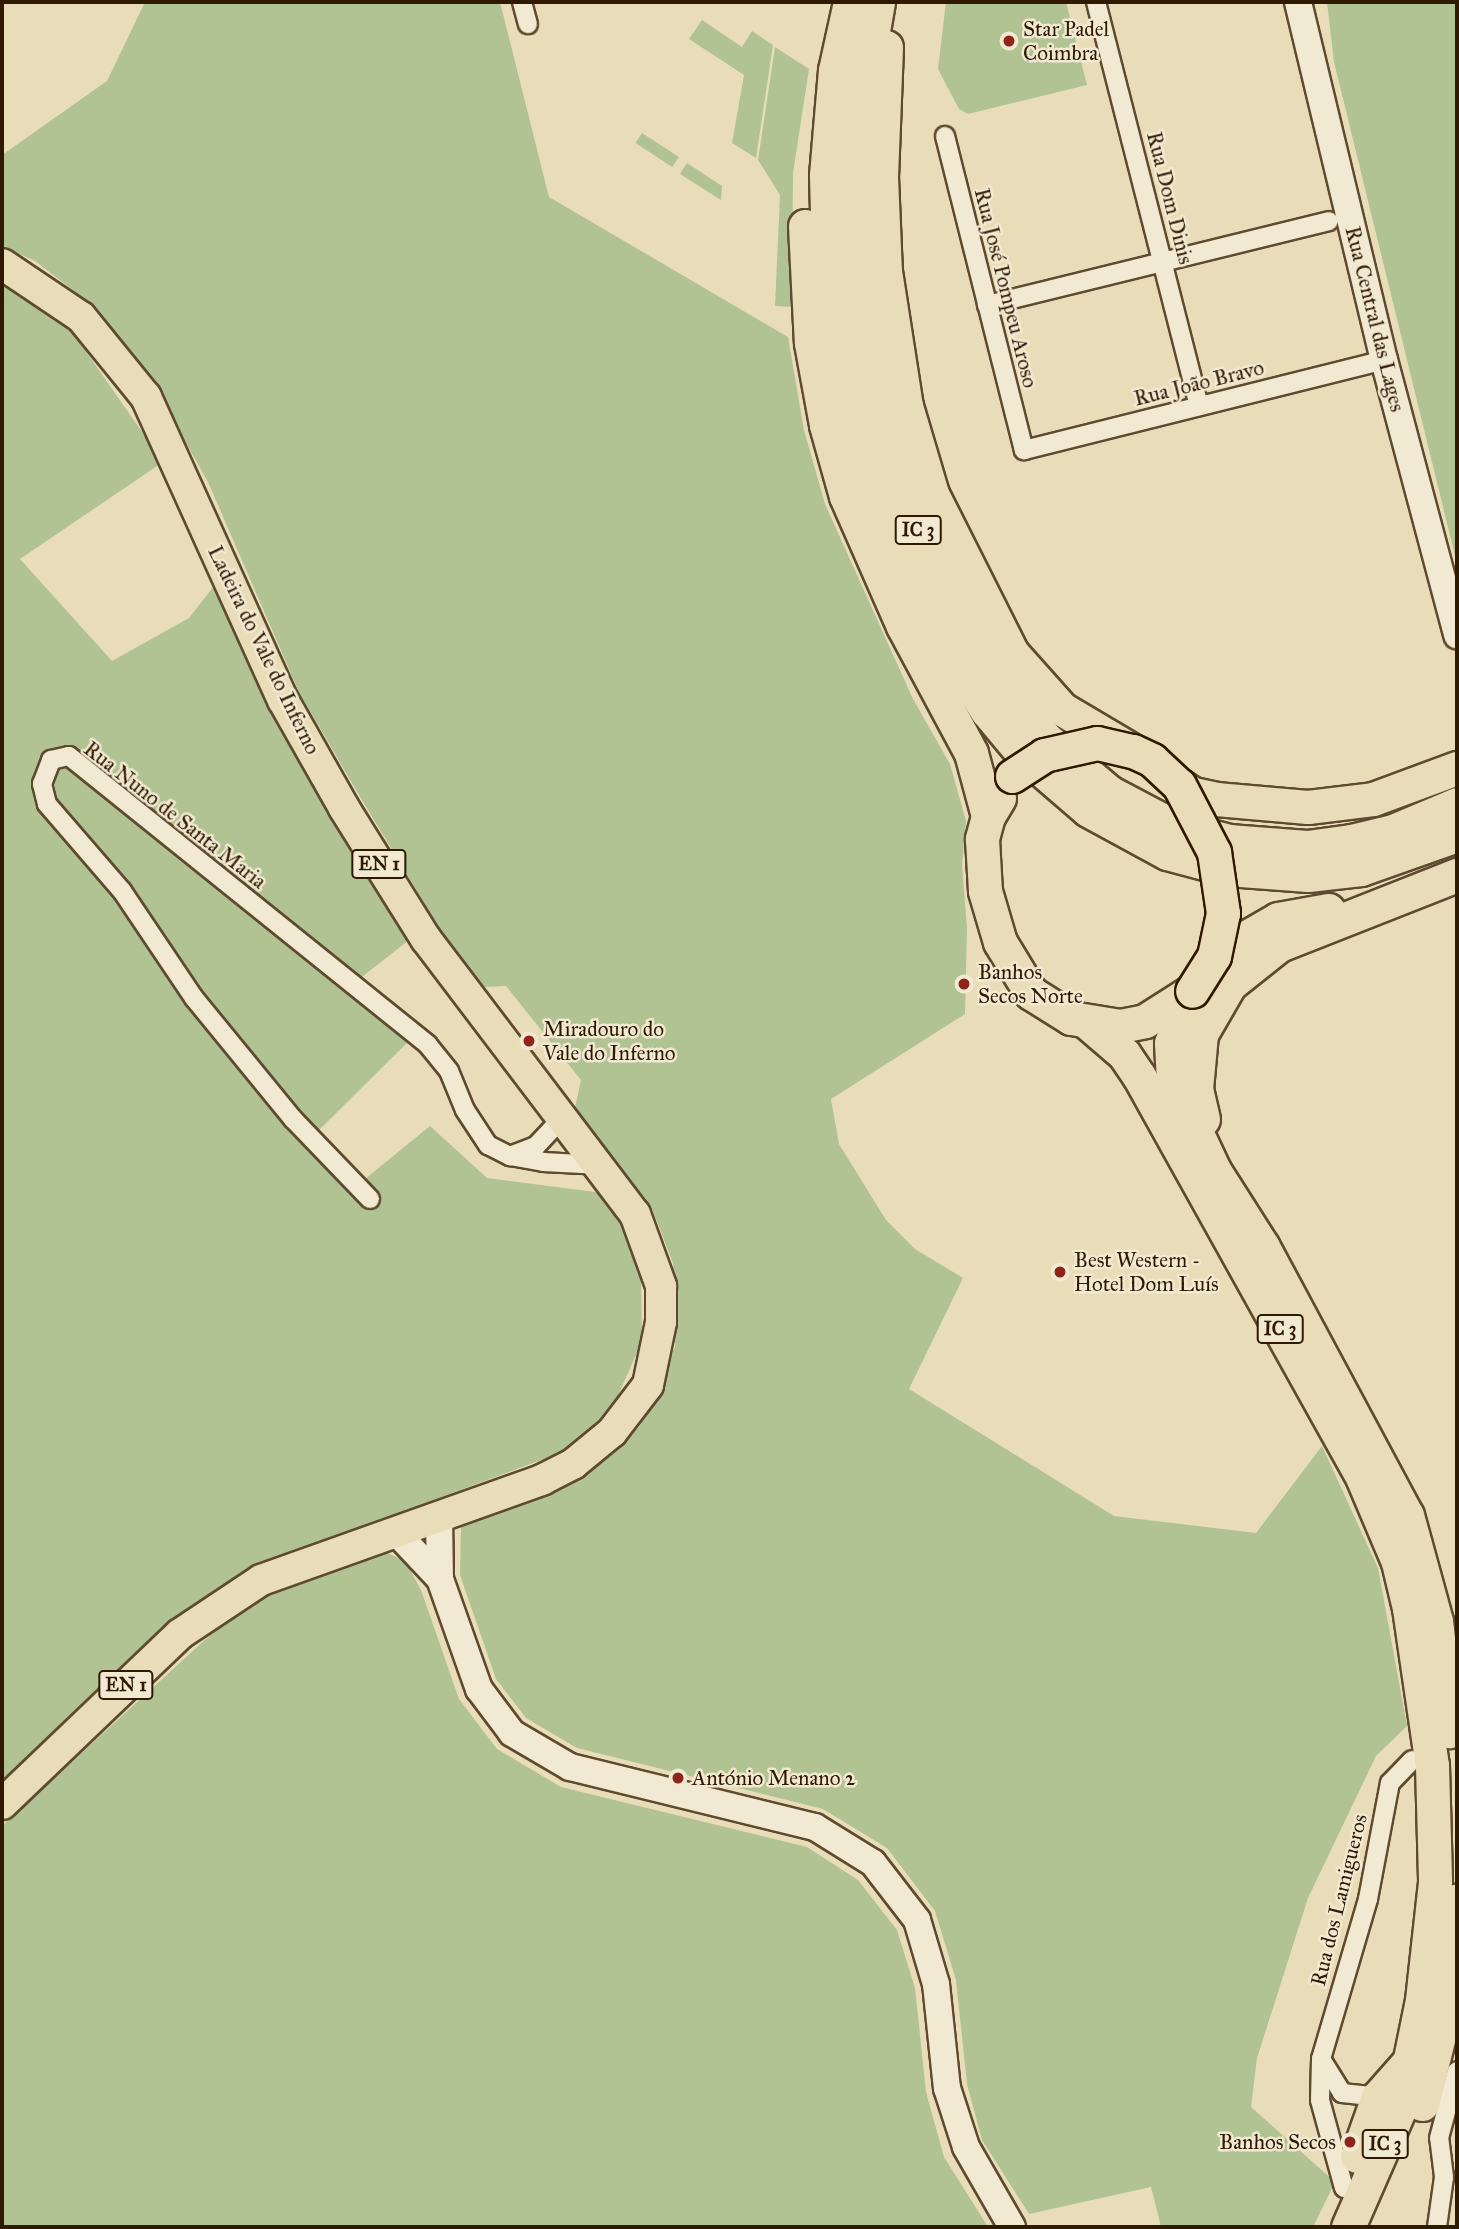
<!DOCTYPE html>
<meta charset="utf-8">
<style>
body{margin:0}
#map{position:relative;width:1459px;height:2229px;overflow:hidden;background:#e9ddb9;font-family:"IM FELL Great Primer",serif}
div>[style]{position:absolute}
[style*='--x']{left:calc(var(--x)*1px);top:calc(var(--y)*1px);width:calc(var(--w)*1px);rotate:calc(var(--a)*1deg)}
.green>*{inset:0;background:#b1c293;transform-origin:0 0}
.roads{filter:drop-shadow(2px 0 #5e4a2f) drop-shadow(-2px 0 #5e4a2f) drop-shadow(0 2px #5e4a2f) drop-shadow(0 -2px #5e4a2f)}
.street>*{height:18px;margin:-9px;padding:0 9px;transform-origin:9px;border-radius:9px;background:#f1e9d2}
.secondary>*{height:26px;margin:-13px;padding:0 13px;transform-origin:13px;border-radius:13px;background:#f1e9d2}
.primary>*{height:30px;margin:-15px;padding:0 15px;transform-origin:15px;border-radius:15px;background:#e9ddb9}
.highway>*{height:33px;margin:-16.5px;padding:0 16.5px;transform-origin:16.5px;border-radius:16.5px;background:#e9ddb9}
.bridges{filter:drop-shadow(2px 0 #2f1901) drop-shadow(-2px 0 #2f1901) drop-shadow(0 2px #2f1901) drop-shadow(0 -2px #2f1901)}
.highway-bridge>*{height:33px;margin:-16.5px;padding:0 16.5px;transform-origin:16.5px;border-radius:16.5px;background:#e9ddb9}
.dots>*{width:19px;height:19px;translate:-50% -50%;box-sizing:border-box;border:4px solid #f1e9d2;border-radius:50%}
span{translate:-50% -50%;white-space:nowrap;text-align:center;line-height:1.15;-webkit-text-stroke:5px #f1e9d2;paint-order:stroke}
.shield-label span{padding:2px 5px;background:#f1e9d2;border:2px solid;border-radius:5px;-webkit-text-stroke-width:0}
.shield-label{font-size:19px;color:#2f1901;font-weight:700}
.poi-label{font-size:21px;color:#2f1901}
.left{translate:0 -50%;text-align:left}
.right{translate:-100% -50%;text-align:right}
.street-label{font-size:21px;color:#2f1901}
.frame{position:absolute;inset:0;border:4px solid #2f1901;pointer-events:none}
</style>
<div id="map">
<div class="green">
<i style="clip-path:polygon(145px 2px,500px 2px,549px 197px,788px 337px,804px 430px,825px 504px,913px 699px,950px 764px,966px 821px,962px 865px,967px 928px,965px 1014px,831px 1099px,839px 1144px,886px 1220px,915px 1249px,963px 1278px,909px 1389px,1114px 1516px,1256px 1533px,1322px 1446px,1378px 1568px,1407px 1726px,1376px 1756px,1308px 1898px,1257px 2058px,1251px 2107px,1335px 2182px,1313px 2227px,1161px 2227px,1151px 2187px,1029px 2214px,982px 2140px,967px 2084px,956px 1980px,935px 1911px,887px 1848px,823px 1809px,577px 1748px,526px 1718px,496px 1679px,460px 1575px,461px 1526px,585px 1477px,640px 1426px,675px 1347px,673px 1263px,651px 1206px,575px 1108px,581px 1080px,506px 986px,484px 987px,440px 929px,359px 795px,299px 692px,208px 482px,159px 395px,95px 307px,35px 261px,2px 246px,2px 155px,107px 81px)"></i>
<i style="clip-path:polygon(946px 2px,1066px 2px,1087px 85px,968px 114px,959px 109px,938px 69px)"></i>
<i style="clip-path:polygon(1327px 2px,1457px 2px,1457px 564px,1334px 62px)"></i>
<i style="clip-path:polygon(702px 20px,742px 47px,752px 31px,773px 45px,756px 158px,732px 143px,744px 75px,689px 39px)"></i>
<i style="clip-path:polygon(775px 47px,809px 69px,793px 173px,792px 307px,775px 306px,780px 195px,758px 160px)"></i>
<i style="left:642px;top:133px;width:44px;height:12px;rotate:33deg"></i>
<i style="clip-path:polygon(687px 163px,722px 186px,721px 200px,680px 174px)"></i>
<i style="clip-path:polygon(2px 282px,71px 330px,163px 462px,20px 559px,112px 661px,189px 618px,214px 586px,270px 707px,409px 940px,344px 991px,407px 1043px,318px 1131px,365px 1179px,430px 1126px,487px 1178px,603px 1193px,622px 1221px,641px 1270px,642px 1341px,613px 1407px,565px 1451px,254px 1567px,200px 1601px,2px 1783px)"></i>
<i style="clip-path:polygon(377px 1548px,405px 1561px,421px 1590px,459px 1699px,497px 1749px,561px 1787px,807px 1847px,858px 1880px,897px 1930px,915px 1988px,926px 2092px,944px 2157px,988px 2227px,2px 2227px,2px 1826px,220px 1626px,269px 1594px,354px 1553px)"></i>
</div>
<div class="roads">
<div class="street">
<i style="--x:522;--y:2;--w:23;--a:75"></i>
<i style="--x:1096;--y:2;--w:417;--a:75.7"></i>
<i style="--x:945;--y:136;--w:324;--a:75.9"></i>
<i style="--x:1024;--y:450;--w:371;--a:-14"></i>
<i style="--x:987;--y:305;--w:352;--a:-13.8"></i>
<i style="--x:510;--y:1156;--w:28;--a:-21"></i>
<i style="--x:536;--y:1146;--w:41;--a:-47"></i>
<i style="--x:370;--y:1199;--w:111;--a:-133.9"></i>
<i style="--x:293;--y:1119;--w:156;--a:-129.3"></i>
<i style="--x:194;--y:998;--w:129;--a:-123.9"></i>
<i style="--x:122;--y:891;--w:115;--a:-130.8"></i>
<i style="--x:47;--y:804;--w:21;--a:-104"></i>
<i style="--x:42;--y:784;--w:26;--a:-69"></i>
<i style="--x:51;--y:760;--w:18;--a:-13"></i>
<i style="--x:69;--y:756;--w:461;--a:38.8"></i>
<i style="--x:428;--y:1045;--w:33;--a:51"></i>
<i style="--x:449;--y:1071;--w:42;--a:67.7"></i>
<i style="--x:465;--y:1110;--w:42;--a:56.7"></i>
<i style="--x:488;--y:1145;--w:25;--a:27"></i>
<i style="--x:510;--y:1156;--w:34;--a:10"></i>
<i style="--x:543;--y:1162;--w:58;--a:3"></i>
<i style="--x:1321;--y:2059;--w:40;--a:58"></i>
<i style="--x:1342;--y:2093;--w:36;--a:6"></i>
<i style="--x:1344;--y:2188;--w:91;--a:-105.3"></i>
<i style="--x:1320;--y:2100;--w:41;--a:-88.6"></i>
<i style="--x:1321;--y:2059;--w:167;--a:-73.6"></i>
<i style="--x:1368;--y:1899;--w:118;--a:-79.3"></i>
<i style="--x:1390;--y:1783;--w:32;--a:-46"></i>
<i style="--x:1437;--y:2227;--w:50;--a:-82"></i>
<i style="--x:1444;--y:2177;--w:39;--a:-97"></i>
<i style="--x:1439;--y:2138;--w:69;--a:-75"></i>
</div>
<div class="secondary">
<i style="--x:1298;--y:2;--w:368;--a:76.5"></i>
<i style="--x:1384;--y:360;--w:285;--a:75.1"></i>
<i style="--x:439;--y:1517;--w:62;--a:89.1"></i>
<i style="--x:440;--y:1579;--w:117;--a:70.5"></i>
<i style="--x:479;--y:1689;--w:55;--a:53.1"></i>
<i style="--x:512;--y:1733;--w:67;--a:30.4"></i>
<i style="--x:570;--y:1767;--w:252;--a:13.8"></i>
<i style="--x:815;--y:1827;--w:68;--a:31.8"></i>
<i style="--x:873;--y:1863;--w:72;--a:52.3"></i>
<i style="--x:917;--y:1920;--w:67;--a:73.5"></i>
<i style="--x:936;--y:1984;--w:105;--a:84"></i>
<i style="--x:947;--y:2088;--w:62;--a:72.1"></i>
<i style="--x:966;--y:2147;--w:92;--a:60.1"></i>
<i style="--x:395;--y:1531;--w:66;--a:46.8"></i>
</div>
<div class="primary">
<i style="--x:2;--y:264;--w:95;--a:33.9"></i>
<i style="--x:81;--y:317;--w:103;--a:50.9"></i>
<i style="--x:146;--y:397;--w:333;--a:65.7"></i>
<i style="--x:283;--y:700;--w:124;--a:60.5"></i>
<i style="--x:344;--y:808;--w:155;--a:58"></i>
<i style="--x:426;--y:939;--w:345;--a:52.8"></i>
<i style="--x:635;--y:1214;--w:77;--a:70.1"></i>
<i style="--x:661;--y:1286;--w:36;--a:90"></i>
<i style="--x:661;--y:1322;--w:64;--a:101.7"></i>
<i style="--x:648;--y:1385;--w:59;--a:127.5"></i>
<i style="--x:612;--y:1432;--w:50;--a:140.6"></i>
<i style="--x:573;--y:1464;--w:35;--a:153"></i>
<i style="--x:542;--y:1480;--w:298;--a:160.4"></i>
<i style="--x:261;--y:1580;--w:97;--a:146.3"></i>
<i style="--x:180;--y:1634;--w:246;--a:136.3"></i>
</div>
<div class="highway">
<i style="--x:850;--y:2;--w:70;--a:102.4"></i>
<i style="--x:835;--y:70;--w:106;--a:94.9"></i>
<i style="--x:826;--y:176;--w:107;--a:88.4"></i>
<i style="--x:829;--y:283;--w:137;--a:80.3"></i>
<i style="--x:852;--y:418;--w:135;--a:71.4"></i>
<i style="--x:895;--y:546;--w:75;--a:64.8"></i>
<i style="--x:927;--y:614;--w:114;--a:58.3"></i>
<i style="--x:987;--y:711;--w:55;--a:50.2"></i>
<i style="--x:1022;--y:753;--w:87;--a:40.8"></i>
<i style="--x:1088;--y:810;--w:90;--a:28.6"></i>
<i style="--x:1167;--y:853;--w:62;--a:14.9"></i>
<i style="--x:1227;--y:869;--w:81;--a:4.2"></i>
<i style="--x:1308;--y:875;--w:53;--a:-6.5"></i>
<i style="--x:1361;--y:869;--w:102;--a:-19.5"></i>
<i style="--x:878;--y:2;--w:118;--a:99.8"></i>
<i style="--x:858;--y:118;--w:104;--a:91.7"></i>
<i style="--x:855;--y:222;--w:113;--a:84.9"></i>
<i style="--x:865;--y:335;--w:77;--a:78.8"></i>
<i style="--x:880;--y:411;--w:132;--a:71.8"></i>
<i style="--x:921;--y:536;--w:72;--a:66.3"></i>
<i style="--x:950;--y:602;--w:110;--a:56.9"></i>
<i style="--x:1010;--y:694;--w:56;--a:51.5"></i>
<i style="--x:1045;--y:738;--w:84;--a:40.2"></i>
<i style="--x:1109;--y:792;--w:75;--a:27.9"></i>
<i style="--x:1175;--y:827;--w:56;--a:14.5"></i>
<i style="--x:1229;--y:841;--w:78;--a:4.4"></i>
<i style="--x:1307;--y:847;--w:44;--a:-7.8"></i>
<i style="--x:1351;--y:841;--w:43;--a:-13.4"></i>
<i style="--x:1393;--y:831;--w:69;--a:-22.9"></i>
<i style="--x:886;--y:47;--w:130;--a:92.2"></i>
<i style="--x:881;--y:177;--w:94;--a:87.6"></i>
<i style="--x:885;--y:271;--w:137;--a:81.2"></i>
<i style="--x:906;--y:406;--w:92;--a:73.5"></i>
<i style="--x:932;--y:494;--w:178;--a:63.3"></i>
<i style="--x:1012;--y:653;--w:75;--a:48.2"></i>
<i style="--x:1062;--y:709;--w:77;--a:30.6"></i>
<i style="--x:805;--y:226;--w:117;--a:87.1"></i>
<i style="--x:811;--y:343;--w:83;--a:79.6"></i>
<i style="--x:826;--y:425;--w:74;--a:74.3"></i>
<i style="--x:846;--y:496;--w:142;--a:66.3"></i>
<i style="--x:903;--y:626;--w:144;--a:61.8"></i>
<i style="--x:971;--y:753;--w:65;--a:74.9"></i>
<i style="--x:1179;--y:785;--w:17;--a:33"></i>
<i style="--x:1193;--y:794;--w:24;--a:12"></i>
<i style="--x:1216;--y:799;--w:92;--a:5"></i>
<i style="--x:1308;--y:807;--w:65;--a:-7"></i>
<i style="--x:1373;--y:799;--w:90;--a:-20.3"></i>
<i style="--x:999;--y:798;--w:21;--a:121"></i>
<i style="--x:988;--y:816;--w:24;--a:105"></i>
<i style="--x:982;--y:839;--w:52;--a:86.7"></i>
<i style="--x:985;--y:891;--w:53;--a:73.6"></i>
<i style="--x:1000;--y:942;--w:60;--a:58.7"></i>
<i style="--x:1031;--y:993;--w:47;--a:32"></i>
<i style="--x:1071;--y:1018;--w:50;--a:9.3"></i>
<i style="--x:1120;--y:1026;--w:25;--a:-11"></i>
<i style="--x:1145;--y:1021;--w:56;--a:-32.6"></i>
<i style="--x:1202;--y:978;--w:51;--a:-45"></i>
<i style="--x:1238;--y:942;--w:46;--a:-29.9"></i>
<i style="--x:1278;--y:919;--w:51;--a:-10.2"></i>
<i style="--x:1192;--y:991;--w:56;--a:112"></i>
<i style="--x:1171;--y:1043;--w:39;--a:87"></i>
<i style="--x:1173;--y:1082;--w:97;--a:65"></i>
<i style="--x:1214;--y:1170;--w:91;--a:57.5"></i>
<i style="--x:1263;--y:1247;--w:304;--a:61.8"></i>
<i style="--x:1407;--y:1515;--w:110;--a:74.7"></i>
<i style="--x:1436;--y:1621;--w:111;--a:83.3"></i>
<i style="--x:1089;--y:1024;--w:46;--a:40.6"></i>
<i style="--x:1124;--y:1054;--w:27;--a:56"></i>
<i style="--x:1139;--y:1076;--w:461;--a:60.9"></i>
<i style="--x:1363;--y:1479;--w:90;--a:67.1"></i>
<i style="--x:1398;--y:1562;--w:47;--a:76.6"></i>
<i style="--x:1409;--y:1608;--w:159;--a:81.7"></i>
<i style="--x:1432;--y:1765;--w:117;--a:88.5"></i>
<i style="--x:1435;--y:1882;--w:119;--a:96.3"></i>
<i style="--x:1422;--y:2000;--w:110;--a:101.5"></i>
<i style="--x:1400;--y:2108;--w:130;--a:113.6"></i>
<i style="--x:1203;--y:1119;--w:31;--a:-103"></i>
<i style="--x:1196;--y:1089;--w:55;--a:-84.8"></i>
<i style="--x:1201;--y:1034;--w:58;--a:-59.9"></i>
<i style="--x:1230;--y:984;--w:63;--a:-38.5"></i>
<i style="--x:1279;--y:945;--w:191;--a:-21.5"></i>
<i style="--x:1422;--y:2104;--w:103;--a:-76"></i>
<i style="--x:1447;--y:2004;--w:104;--a:-84.5"></i>
<i style="--x:1357;--y:2156;--w:63;--a:-70.4"></i>
<i style="--x:1378;--y:2097;--w:45;--a:-48.6"></i>
</div>
</div>
<div class="bridges">
<div class="highway-bridge">
<i style="--x:1012;--y:776;--w:38;--a:-33"></i>
<i style="--x:1044;--y:755;--w:54;--a:-12.8"></i>
<i style="--x:1097;--y:743;--w:37;--a:13"></i>
<i style="--x:1133;--y:751;--w:21;--a:25"></i>
<i style="--x:1152;--y:760;--w:37;--a:43"></i>
<i style="--x:1179;--y:785;--w:76;--a:62.4"></i>
<i style="--x:1214;--y:852;--w:62;--a:81.6"></i>
<i style="--x:1223;--y:913;--w:44;--a:101.8"></i>
<i style="--x:1214;--y:956;--w:41;--a:122.2"></i>
</div>
</div>
<div class="dots">
<i style="left:1009px;top:41px;background:#8f2418"></i>
<i style="left:964px;top:984px;background:#8f2418"></i>
<i style="left:529px;top:1041px;background:#8f2418"></i>
<i style="left:1060px;top:1272px;background:#8f2418"></i>
<i style="left:678px;top:1778px;background:#8f2418"></i>
<i style="left:1350px;top:2142px;background:#8f2418"></i>
</div>
<div class="shield-label">
<span style="left:918px;top:530px">IC 3</span>
<span style="left:379px;top:864px">EN 1</span>
<span style="left:1280px;top:1329px">IC 3</span>
<span style="left:126px;top:1685px">EN 1</span>
<span style="left:1385px;top:2144px">IC 3</span>
</div>
<div class="poi-label">
<span class="left" style="left:1023px;top:41px">Star Padel<br>Coimbra</span>
<span class="left" style="left:978px;top:984px">Banhos<br>Secos Norte</span>
<span class="left" style="left:543px;top:1041px">Miradouro do<br>Vale do Inferno</span>
<span class="left" style="left:1074px;top:1272px">Best Western -<br>Hotel Dom Luís</span>
<span class="left" style="left:692px;top:1778px">António Menano 2</span>
<span class="right" style="left:1336px;top:2142px">Banhos Secos</span>
</div>
<div class="street-label">
<span style="left:1170px;top:198px;rotate:76deg">Rua Dom Dinis</span>
<span style="left:1006px;top:288px;rotate:76deg">Rua José Pompeu Aroso</span>
<span style="left:1375px;top:319px;rotate:76deg">Rua Central das Lages</span>
<span style="left:1199px;top:383px;rotate:-14deg">Rua João Bravo</span>
<span style="left:264px;top:650px;rotate:64deg">Ladeira do Vale do Inferno</span>
<span style="left:175px;top:815px;rotate:38deg">Rua Nuno de Santa Maria</span>
<span style="left:1339px;top:1900px;rotate:-76deg">Rua dos Lamigueros</span>
</div>
<div class="frame"></div>
</div>
